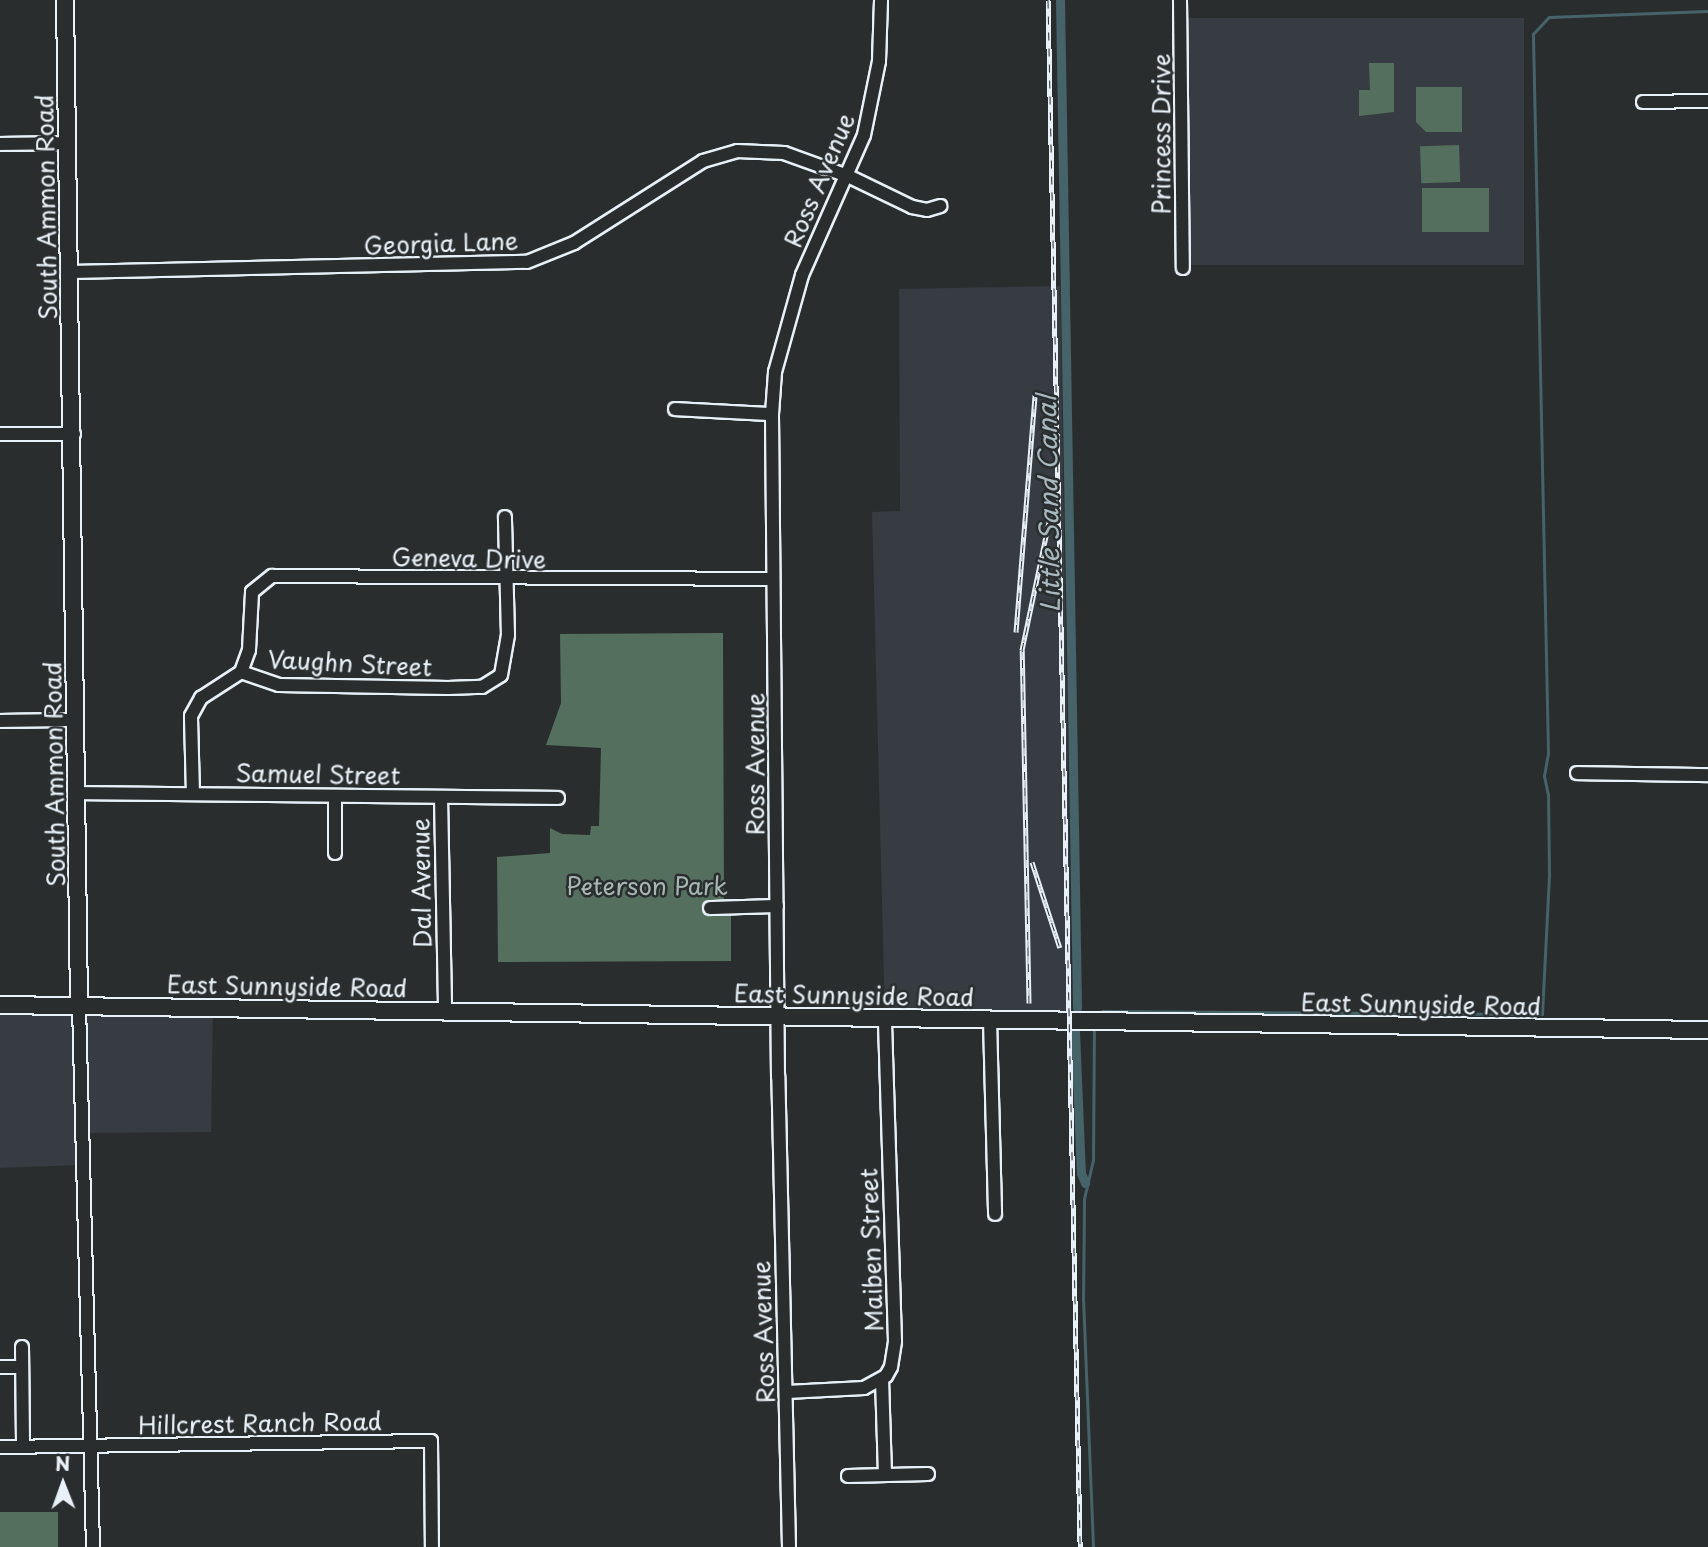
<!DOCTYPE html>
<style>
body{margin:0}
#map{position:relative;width:1708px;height:1547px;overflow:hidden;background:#2a2d2e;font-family:"Playpen Sans",sans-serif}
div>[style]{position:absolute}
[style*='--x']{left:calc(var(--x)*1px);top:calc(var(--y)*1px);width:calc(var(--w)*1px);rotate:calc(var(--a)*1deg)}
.built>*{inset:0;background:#373c42;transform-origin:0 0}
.green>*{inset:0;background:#556f5e;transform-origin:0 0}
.stream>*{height:2.5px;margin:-1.25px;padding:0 1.25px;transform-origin:1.25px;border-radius:1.25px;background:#46636a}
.canal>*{height:9px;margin:-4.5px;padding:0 4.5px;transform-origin:4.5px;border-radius:4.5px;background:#46636a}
.roads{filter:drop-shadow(2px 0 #e8f1f8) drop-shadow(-2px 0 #e8f1f8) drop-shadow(0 2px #e8f1f8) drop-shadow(0 -2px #e8f1f8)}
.minor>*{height:12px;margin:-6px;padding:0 6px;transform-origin:6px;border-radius:6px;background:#2a2d2e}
.major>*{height:16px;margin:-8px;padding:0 8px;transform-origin:8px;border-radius:8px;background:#2a2d2e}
.rail>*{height:5px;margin-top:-2.5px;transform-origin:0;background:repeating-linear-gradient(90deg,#2a2d2e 0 8px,#e8f1f8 0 16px);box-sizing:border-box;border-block:2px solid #e8f1f8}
span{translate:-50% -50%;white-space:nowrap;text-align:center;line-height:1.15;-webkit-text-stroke:5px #2a2d2e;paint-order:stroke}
.street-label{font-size:24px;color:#e8f1f8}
.park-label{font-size:24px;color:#a6b6b3}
.water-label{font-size:26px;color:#a7b8bf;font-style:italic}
.north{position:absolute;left:28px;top:1449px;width:70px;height:70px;-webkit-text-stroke:5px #2a2d2e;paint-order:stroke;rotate:359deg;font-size:19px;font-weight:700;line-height:28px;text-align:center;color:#e8f1f8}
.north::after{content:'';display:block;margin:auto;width:24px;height:32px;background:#e8f1f8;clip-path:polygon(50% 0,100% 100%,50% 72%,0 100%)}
</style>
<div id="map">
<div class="built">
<i style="left:1524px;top:18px;width:247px;height:343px;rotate:90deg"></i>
<i style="clip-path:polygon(1060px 286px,1072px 1022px,885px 1019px,872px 512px,900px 511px,899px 289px)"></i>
<i style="clip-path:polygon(0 1005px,213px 1007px,211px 1132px,84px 1133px,80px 1165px,0 1168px)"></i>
</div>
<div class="green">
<i style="clip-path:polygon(1369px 63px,1394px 63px,1394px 112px,1359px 116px,1359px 90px,1370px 90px)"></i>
<i style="clip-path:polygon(1416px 87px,1462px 87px,1462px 132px,1426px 132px,1416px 122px)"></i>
<i style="left:1459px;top:145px;width:37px;height:39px;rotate:88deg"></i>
<i style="left:1422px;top:188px;width:67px;height:44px"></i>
<i style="clip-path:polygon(723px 633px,724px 900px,731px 900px,731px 961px,498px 962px,497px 857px,550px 853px,550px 828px,562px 834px,590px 835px,591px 826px,599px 826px,601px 748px,546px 745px,561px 703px,560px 634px)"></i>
<i style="left:58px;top:1512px;width:35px;height:58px;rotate:90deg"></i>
</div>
<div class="stream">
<i style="--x:1095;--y:1015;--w:9;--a:-27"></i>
<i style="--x:1103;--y:1011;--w:439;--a:0.4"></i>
<i style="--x:1542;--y:1014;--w:140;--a:-87.1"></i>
<i style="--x:1549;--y:874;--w:79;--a:-90.7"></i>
<i style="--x:1548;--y:795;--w:19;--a:-102"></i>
<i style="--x:1544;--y:776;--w:23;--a:-80"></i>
<i style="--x:1548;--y:753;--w:719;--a:-91.2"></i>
<i style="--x:1533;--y:34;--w:23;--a:-47"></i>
<i style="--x:1549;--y:17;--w:159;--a:-2.2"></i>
<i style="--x:1093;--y:1547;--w:246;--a:-92.3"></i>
<i style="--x:1083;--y:1301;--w:102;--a:-89.4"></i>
<i style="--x:1084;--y:1199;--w:39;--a:-77"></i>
<i style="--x:1093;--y:1161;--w:131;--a:-89.6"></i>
</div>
<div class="canal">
<i style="--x:1060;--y:0;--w:1008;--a:89.03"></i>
<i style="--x:1075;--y:1031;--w:142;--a:87.6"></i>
<i style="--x:1081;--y:1173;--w:11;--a:68"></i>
</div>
<div class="roads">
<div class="minor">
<i style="--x:1180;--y:0;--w:268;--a:89.4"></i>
<i style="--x:1643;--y:102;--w:65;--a:-0.9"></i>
<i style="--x:0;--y:144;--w:68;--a:-0.8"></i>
<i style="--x:71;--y:272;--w:456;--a:-1.3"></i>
<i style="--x:527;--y:262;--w:51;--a:-22"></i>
<i style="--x:574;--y:243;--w:153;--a:-32.4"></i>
<i style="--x:703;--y:161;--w:35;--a:-16"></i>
<i style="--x:737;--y:151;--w:47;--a:2.4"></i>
<i style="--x:784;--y:153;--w:68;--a:19.8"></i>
<i style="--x:848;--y:176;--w:71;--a:25.8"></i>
<i style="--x:912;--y:207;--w:15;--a:11"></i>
<i style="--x:927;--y:210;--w:14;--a:-17"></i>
<i style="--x:675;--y:409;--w:97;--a:3"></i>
<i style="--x:0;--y:434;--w:74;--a:0"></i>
<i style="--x:241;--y:672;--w:23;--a:-70"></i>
<i style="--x:249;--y:650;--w:58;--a:-87"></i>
<i style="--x:252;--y:592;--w:26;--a:-39"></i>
<i style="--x:272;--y:576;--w:501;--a:0.34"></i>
<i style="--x:0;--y:721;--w:76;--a:-0.8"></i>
<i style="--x:1577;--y:773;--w:131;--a:0.9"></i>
<i style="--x:76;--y:793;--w:482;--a:0.6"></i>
<i style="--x:193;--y:794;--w:78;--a:-91.5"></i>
<i style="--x:191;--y:716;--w:21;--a:-61"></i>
<i style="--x:201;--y:698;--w:48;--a:-33"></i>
<i style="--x:241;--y:672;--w:40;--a:18.9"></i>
<i style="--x:279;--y:685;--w:169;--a:1"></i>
<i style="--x:448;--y:688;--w:34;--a:-2"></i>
<i style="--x:482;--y:687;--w:22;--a:-32"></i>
<i style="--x:501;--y:675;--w:41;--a:-80.1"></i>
<i style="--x:508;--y:635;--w:118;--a:-91.5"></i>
<i style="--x:441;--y:797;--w:214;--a:88.9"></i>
<i style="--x:335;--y:853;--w:57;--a:-90"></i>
<i style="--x:710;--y:908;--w:67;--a:-1.7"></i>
<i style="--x:79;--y:1005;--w:542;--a:88.52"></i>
<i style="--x:990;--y:1020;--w:194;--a:88.5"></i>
<i style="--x:22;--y:1347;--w:100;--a:89.4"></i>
<i style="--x:0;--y:1367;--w:22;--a:0"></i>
<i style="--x:882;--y:1379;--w:96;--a:88.2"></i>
<i style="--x:787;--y:1392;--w:77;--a:-3"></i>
<i style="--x:864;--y:1388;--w:25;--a:-29"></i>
<i style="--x:886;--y:1376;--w:10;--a:-61"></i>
<i style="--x:891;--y:1367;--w:26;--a:-81"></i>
<i style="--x:895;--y:1341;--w:322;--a:-91.8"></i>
<i style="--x:0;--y:1447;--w:431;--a:-0.8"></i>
<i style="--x:431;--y:1441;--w:106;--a:89.5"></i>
<i style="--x:848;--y:1476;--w:80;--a:-1.4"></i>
<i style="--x:789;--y:1547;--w:470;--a:-91.3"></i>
<i style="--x:778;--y:1077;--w:663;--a:-90.52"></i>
<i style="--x:772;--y:414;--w:42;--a:-85.9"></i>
<i style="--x:775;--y:372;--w:101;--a:-74.4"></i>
<i style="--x:802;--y:275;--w:153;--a:-66.1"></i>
<i style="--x:864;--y:135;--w:76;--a:-78.5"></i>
<i style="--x:879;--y:61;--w:61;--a:-88.1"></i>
</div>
<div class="major">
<i style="--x:65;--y:0;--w:1005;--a:89.2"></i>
<i style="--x:0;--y:1005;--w:1708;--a:0.84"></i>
</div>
</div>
<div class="rail">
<i style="--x:1048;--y:0;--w:1547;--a:88.81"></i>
<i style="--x:1016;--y:632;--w:238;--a:-85.4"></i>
<i style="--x:1032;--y:862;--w:90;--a:72"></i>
<i style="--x:1029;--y:1003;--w:353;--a:-91.1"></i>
<i style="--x:1022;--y:650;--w:145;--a:-78.1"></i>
</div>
<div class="street-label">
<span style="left:1161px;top:134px;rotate:-90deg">Princess Drive</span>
<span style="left:819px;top:180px;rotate:-67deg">Ross Avenue</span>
<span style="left:46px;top:207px;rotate:-91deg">South Ammon Road</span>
<span style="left:441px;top:243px;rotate:-2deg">Georgia Lane</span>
<span style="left:469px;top:558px;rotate:1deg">Geneva Drive</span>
<span style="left:350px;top:663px;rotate:3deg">Vaughn Street</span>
<span style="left:755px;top:764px;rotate:-90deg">Ross Avenue</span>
<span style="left:54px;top:774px;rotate:-91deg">South Ammon Road</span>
<span style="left:318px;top:774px;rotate:1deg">Samuel Street</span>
<span style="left:421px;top:883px;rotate:-91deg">Dal Avenue</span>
<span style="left:287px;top:986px;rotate:1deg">East Sunnyside Road</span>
<span style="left:854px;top:995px;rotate:1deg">East Sunnyside Road</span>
<span style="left:1421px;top:1004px;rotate:1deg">East Sunnyside Road</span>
<span style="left:871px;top:1250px;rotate:-92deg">Maiben Street</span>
<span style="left:763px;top:1332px;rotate:-92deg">Ross Avenue</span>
<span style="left:260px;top:1423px;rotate:-1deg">Hillcrest Ranch Road</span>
</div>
<div class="park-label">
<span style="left:647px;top:886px">Peterson Park</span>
</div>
<div class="water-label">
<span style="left:1048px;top:504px;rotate:-91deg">Little Sand Canal</span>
</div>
<div class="north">N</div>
</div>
